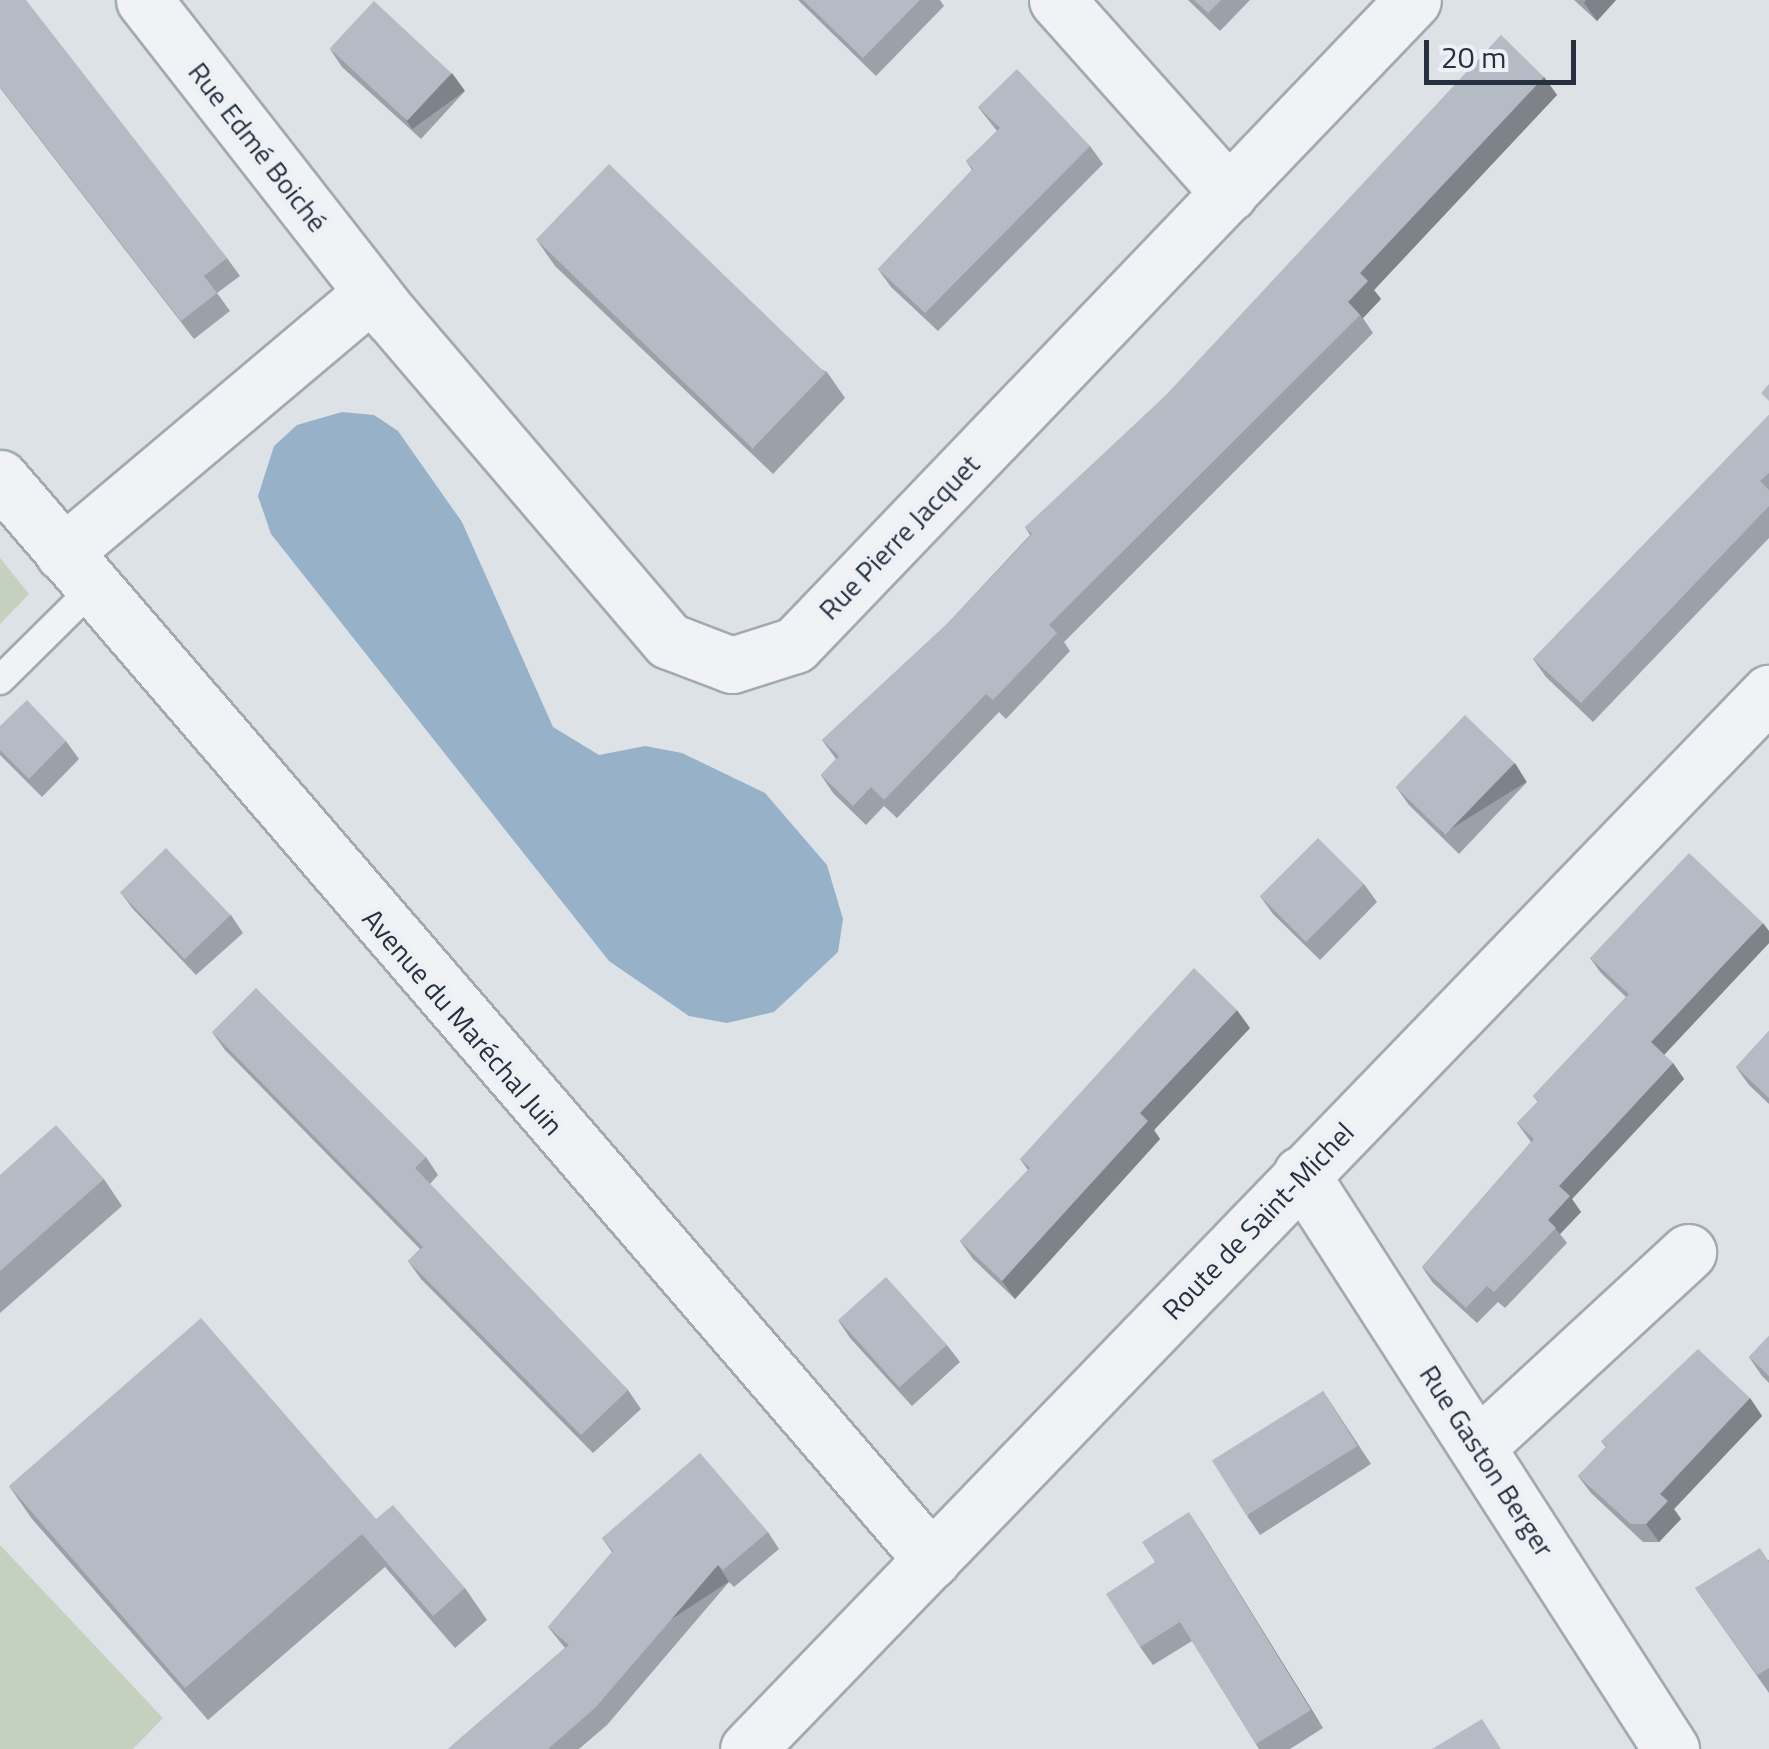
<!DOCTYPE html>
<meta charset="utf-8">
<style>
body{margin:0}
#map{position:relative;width:1769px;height:1749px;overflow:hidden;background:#dde2e7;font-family:"Titillium Web",sans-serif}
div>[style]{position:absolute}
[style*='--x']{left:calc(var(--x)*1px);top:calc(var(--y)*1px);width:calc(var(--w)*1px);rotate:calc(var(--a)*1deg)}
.green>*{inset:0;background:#c4d1be}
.water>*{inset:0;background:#97b1c9}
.roads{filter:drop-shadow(2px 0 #a2a9b1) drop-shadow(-2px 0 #a2a9b1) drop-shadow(0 2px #a2a9b1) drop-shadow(0 -2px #a2a9b1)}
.service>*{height:28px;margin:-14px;padding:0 14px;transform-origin:14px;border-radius:14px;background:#f0f2f6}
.minor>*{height:55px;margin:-27.5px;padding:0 27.5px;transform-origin:27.5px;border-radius:27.5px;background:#f0f2f6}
.tertiary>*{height:55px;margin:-27.5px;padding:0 27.5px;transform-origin:27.5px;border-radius:27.5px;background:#f0f2f6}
.wall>*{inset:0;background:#9ba1a9}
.shaded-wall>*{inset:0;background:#7e8389;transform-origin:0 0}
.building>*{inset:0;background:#b4bbc4;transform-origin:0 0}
span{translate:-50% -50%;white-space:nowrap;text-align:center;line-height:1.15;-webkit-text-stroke:9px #edf0f5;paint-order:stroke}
.street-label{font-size:28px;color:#26303e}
.scale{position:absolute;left:1424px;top:40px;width:152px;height:45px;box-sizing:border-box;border:5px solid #26303e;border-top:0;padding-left:12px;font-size:30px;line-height:35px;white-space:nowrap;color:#26303e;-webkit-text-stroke:8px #edf0f5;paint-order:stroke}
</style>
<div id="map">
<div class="green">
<i style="clip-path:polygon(0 558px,29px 594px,0 624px)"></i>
<i style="clip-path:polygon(0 1545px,163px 1718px,133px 1749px,0 1749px)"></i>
</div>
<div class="water">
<i style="clip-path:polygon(342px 412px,374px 415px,398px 431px,462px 522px,553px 727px,599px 755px,645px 746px,682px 753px,765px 793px,827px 865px,843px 919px,838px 952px,774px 1012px,727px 1023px,689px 1016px,609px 961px,271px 534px,258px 496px,274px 446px,297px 425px)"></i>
</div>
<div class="roads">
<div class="service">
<i style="--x:0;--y:680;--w:131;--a:-44.7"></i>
</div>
<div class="minor">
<i style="--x:144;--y:0;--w:402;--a:52"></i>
<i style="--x:392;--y:317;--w:426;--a:49.5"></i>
<i style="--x:669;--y:641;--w:67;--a:20.9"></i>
<i style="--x:732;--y:665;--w:66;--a:-17.6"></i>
<i style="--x:795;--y:645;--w:893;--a:-46.22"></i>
<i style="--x:1057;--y:0;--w:259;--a:48.3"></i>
<i style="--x:0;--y:478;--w:1428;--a:49.26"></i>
<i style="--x:63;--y:553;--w:404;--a:-40.1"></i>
<i style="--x:1301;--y:1174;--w:684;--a:57.24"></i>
<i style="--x:1478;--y:1446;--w:286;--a:-42.7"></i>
</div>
<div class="tertiary">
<i style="--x:748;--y:1749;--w:1469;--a:-45.97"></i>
</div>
</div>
<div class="wall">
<i style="clip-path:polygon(0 0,227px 258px,240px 276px,217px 293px,230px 311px,194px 339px,0 88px)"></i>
<i style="clip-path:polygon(798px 0,940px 0,944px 6px,876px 76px)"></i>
<i style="clip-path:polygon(1188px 0,1250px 0,1220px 31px)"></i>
<i style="clip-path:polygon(1574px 0,1616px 0,1597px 21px)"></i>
<i style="clip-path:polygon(330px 49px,465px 91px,421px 139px,342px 67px)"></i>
<i style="clip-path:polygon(1544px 77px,1557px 95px,1374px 290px,1381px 299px,1363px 318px,1373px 333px,1064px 642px,1070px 651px,1006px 719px,999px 712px,897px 818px,884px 806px,866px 825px,833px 793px,821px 775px,836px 759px,822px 740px,947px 624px,1030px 535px,1025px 527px)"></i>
<i style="clip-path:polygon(978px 107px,1090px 146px,1103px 164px,938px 331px,891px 287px,878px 269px,972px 170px,966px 161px,997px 131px)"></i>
<i style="clip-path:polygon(536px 239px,827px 372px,845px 398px,773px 474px,555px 266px)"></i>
<i style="clip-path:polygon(1769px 415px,1769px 538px,1593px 722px,1546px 677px,1533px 659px)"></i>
<i style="clip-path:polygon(0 726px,66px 741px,79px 759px,42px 797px,0 755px)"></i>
<i style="clip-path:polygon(1527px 782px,1459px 854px,1409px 805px,1396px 787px)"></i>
<i style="clip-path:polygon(1364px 884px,1377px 902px,1320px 960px,1273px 914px,1260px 896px)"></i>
<i style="clip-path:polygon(120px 892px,231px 915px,243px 933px,196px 975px,133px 909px)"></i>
<i style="clip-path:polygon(1769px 931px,1769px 943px,1664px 1055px,1673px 1063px,1684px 1079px,1572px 1199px,1581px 1212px,1560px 1234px,1567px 1243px,1505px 1308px,1498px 1302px,1477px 1323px,1433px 1283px,1422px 1267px,1531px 1142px,1517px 1123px,1538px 1102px,1533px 1096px,1626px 997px,1601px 973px,1590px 958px)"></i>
<i style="clip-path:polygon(1250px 1028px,1154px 1130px,1160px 1139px,1015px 1299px,973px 1259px,960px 1241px,1028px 1170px,1020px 1159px)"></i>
<i style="clip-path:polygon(1769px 1031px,1769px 1104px,1749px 1085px,1736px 1067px)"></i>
<i style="clip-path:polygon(212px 1032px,426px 1157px,438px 1175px,430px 1184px,628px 1390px,641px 1409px,593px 1453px,421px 1279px,408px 1261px,420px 1249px,225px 1050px)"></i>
<i style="clip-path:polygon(0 1175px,104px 1179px,122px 1206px,0 1313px)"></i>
<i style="clip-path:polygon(838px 1320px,947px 1345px,960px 1362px,912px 1406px,850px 1338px)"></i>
<i style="clip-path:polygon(1769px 1336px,1769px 1383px,1762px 1376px,1749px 1357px)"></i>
<i style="clip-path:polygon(1323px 1391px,1371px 1464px,1260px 1535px,1247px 1516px)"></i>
<i style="clip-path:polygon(1750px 1398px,1762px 1416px,1674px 1509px,1681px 1519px,1659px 1542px,1643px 1542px,1591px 1493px,1578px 1476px,1606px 1447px,1601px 1441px)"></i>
<i style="clip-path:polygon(9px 1486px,376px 1519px,465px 1588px,487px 1620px,455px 1648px,385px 1567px,208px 1720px,32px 1519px)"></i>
<i style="clip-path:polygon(1201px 1531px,1323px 1728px,1290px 1749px,1259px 1749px,1192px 1641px,1153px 1665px,1140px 1647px,1155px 1562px)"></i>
<i style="clip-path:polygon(768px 1532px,779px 1549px,734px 1587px,729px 1582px,607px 1725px,579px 1749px,448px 1749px,565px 1648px,548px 1627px,612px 1552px,602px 1538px)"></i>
<i style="clip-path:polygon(1769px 1560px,1769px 1693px,1695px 1588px)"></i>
</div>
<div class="shaded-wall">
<i style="clip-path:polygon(1586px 0,1616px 0,1597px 21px,1584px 3px)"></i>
<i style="left:452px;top:73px;width:22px;height:65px;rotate:54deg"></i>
<i style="clip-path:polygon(1544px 77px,1557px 95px,1374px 290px,1381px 299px,1363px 318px,1348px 302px,1360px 273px)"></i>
<i style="left:1515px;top:763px;width:22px;height:99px;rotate:58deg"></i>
<i style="clip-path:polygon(1763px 923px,1769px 931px,1769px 943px,1662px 1057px,1651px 1042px)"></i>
<i style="clip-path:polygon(1237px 1010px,1250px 1028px,1154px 1130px,1160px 1139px,1015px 1299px,1002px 1281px,1140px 1113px)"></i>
<i style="clip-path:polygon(1673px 1063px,1684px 1079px,1572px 1199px,1581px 1212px,1560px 1234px,1548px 1220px,1559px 1186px)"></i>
<i style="clip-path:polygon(1750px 1398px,1762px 1416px,1674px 1509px,1681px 1519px,1659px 1542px,1646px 1524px,1660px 1494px)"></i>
<i style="clip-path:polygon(1189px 1512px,1201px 1531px,1323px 1728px,1311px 1710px)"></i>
<i style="left:718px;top:1565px;width:20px;height:189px;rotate:57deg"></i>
</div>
<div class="building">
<i style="clip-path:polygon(0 0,26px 0,227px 258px,204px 276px,217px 293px,181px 321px,0 87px)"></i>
<i style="clip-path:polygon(803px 0,920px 0,863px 58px)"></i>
<i style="clip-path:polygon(1194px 0,1221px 0,1208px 13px)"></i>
<i style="left:374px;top:1px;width:106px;height:65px;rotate:43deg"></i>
<i style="clip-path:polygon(1501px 35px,1544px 77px,1360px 273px,1368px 281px,1348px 302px,1360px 315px,1049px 625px,1057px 633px,993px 700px,986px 694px,884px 800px,871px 787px,853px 806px,821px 775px,839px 756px,822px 740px,947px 624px,1032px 534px,1025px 527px,1166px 395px)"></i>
<i style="clip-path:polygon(1017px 69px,1090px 146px,925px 313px,878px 269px,973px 169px,966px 161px,1000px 128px,978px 107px)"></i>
<i style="left:609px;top:164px;width:301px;height:105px;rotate:44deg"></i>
<i style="clip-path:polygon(1769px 384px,1769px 401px,1761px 393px)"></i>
<i style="clip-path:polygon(1769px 415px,1769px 473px,1760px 481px,1769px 490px,1769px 506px,1581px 703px,1533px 659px)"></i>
<i style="clip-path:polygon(27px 700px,66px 741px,29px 779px,0 750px,0 726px)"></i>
<i style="left:1465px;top:715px;width:69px;height:100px;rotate:44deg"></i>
<i style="left:1318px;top:838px;width:65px;height:82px;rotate:45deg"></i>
<i style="left:166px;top:848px;width:93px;height:64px;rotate:46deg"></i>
<i style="clip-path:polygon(1689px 853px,1763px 923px,1651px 1042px,1673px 1063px,1559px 1186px,1570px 1196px,1548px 1220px,1556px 1228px,1494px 1292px,1487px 1286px,1466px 1308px,1422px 1267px,1534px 1139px,1517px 1123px,1538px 1101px,1533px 1096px,1629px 994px,1590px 958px)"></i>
<i style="clip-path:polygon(1194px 968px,1237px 1010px,1140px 1113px,1148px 1121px,1002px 1281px,960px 1241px,1030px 1168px,1020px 1159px)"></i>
<i style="clip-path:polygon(256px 988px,426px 1157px,415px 1168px,628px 1390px,581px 1435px,408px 1261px,423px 1247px,212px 1032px)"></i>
<i style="clip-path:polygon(1769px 1031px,1769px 1098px,1736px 1067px)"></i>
<i style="clip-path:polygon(56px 1125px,104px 1179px,0 1271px,0 1175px)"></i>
<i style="left:886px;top:1277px;width:91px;height:64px;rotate:48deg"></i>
<i style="clip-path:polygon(201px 1318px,376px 1519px,393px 1505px,465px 1588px,433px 1616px,362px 1534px,185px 1688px,9px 1486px)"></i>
<i style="clip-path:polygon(1769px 1336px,1769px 1376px,1749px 1357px)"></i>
<i style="clip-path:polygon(1698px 1349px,1750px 1398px,1660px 1494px,1668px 1501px,1646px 1524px,1631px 1524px,1578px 1476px,1607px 1446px,1601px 1441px)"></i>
<i style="left:1323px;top:1391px;width:65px;height:131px;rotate:58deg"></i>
<i style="clip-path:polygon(700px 1453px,768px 1532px,723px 1570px,718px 1565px,595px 1708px,548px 1749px,448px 1749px,569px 1645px,548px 1627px,613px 1551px,602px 1538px)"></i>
<i style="clip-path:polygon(1189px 1512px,1311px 1710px,1256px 1744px,1180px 1622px,1140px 1647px,1106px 1594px,1155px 1562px,1142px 1542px)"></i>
<i style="clip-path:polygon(1760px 1548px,1769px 1562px,1769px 1668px,1757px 1675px,1695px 1588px)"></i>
<i style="clip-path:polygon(1482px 1719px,1501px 1749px,1432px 1749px)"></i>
</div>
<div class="street-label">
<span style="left:258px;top:147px;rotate:52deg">Rue Edmé Boiché</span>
<span style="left:899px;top:537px;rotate:-46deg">Rue Pierre Jacquet</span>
<span style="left:463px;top:1022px;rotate:49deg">Avenue du Maréchal Juin</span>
<span style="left:1258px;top:1221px;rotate:-46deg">Route de Saint-Michel</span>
<span style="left:1487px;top:1461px;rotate:57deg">Rue Gaston Berger</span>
</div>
<div class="scale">20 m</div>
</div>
